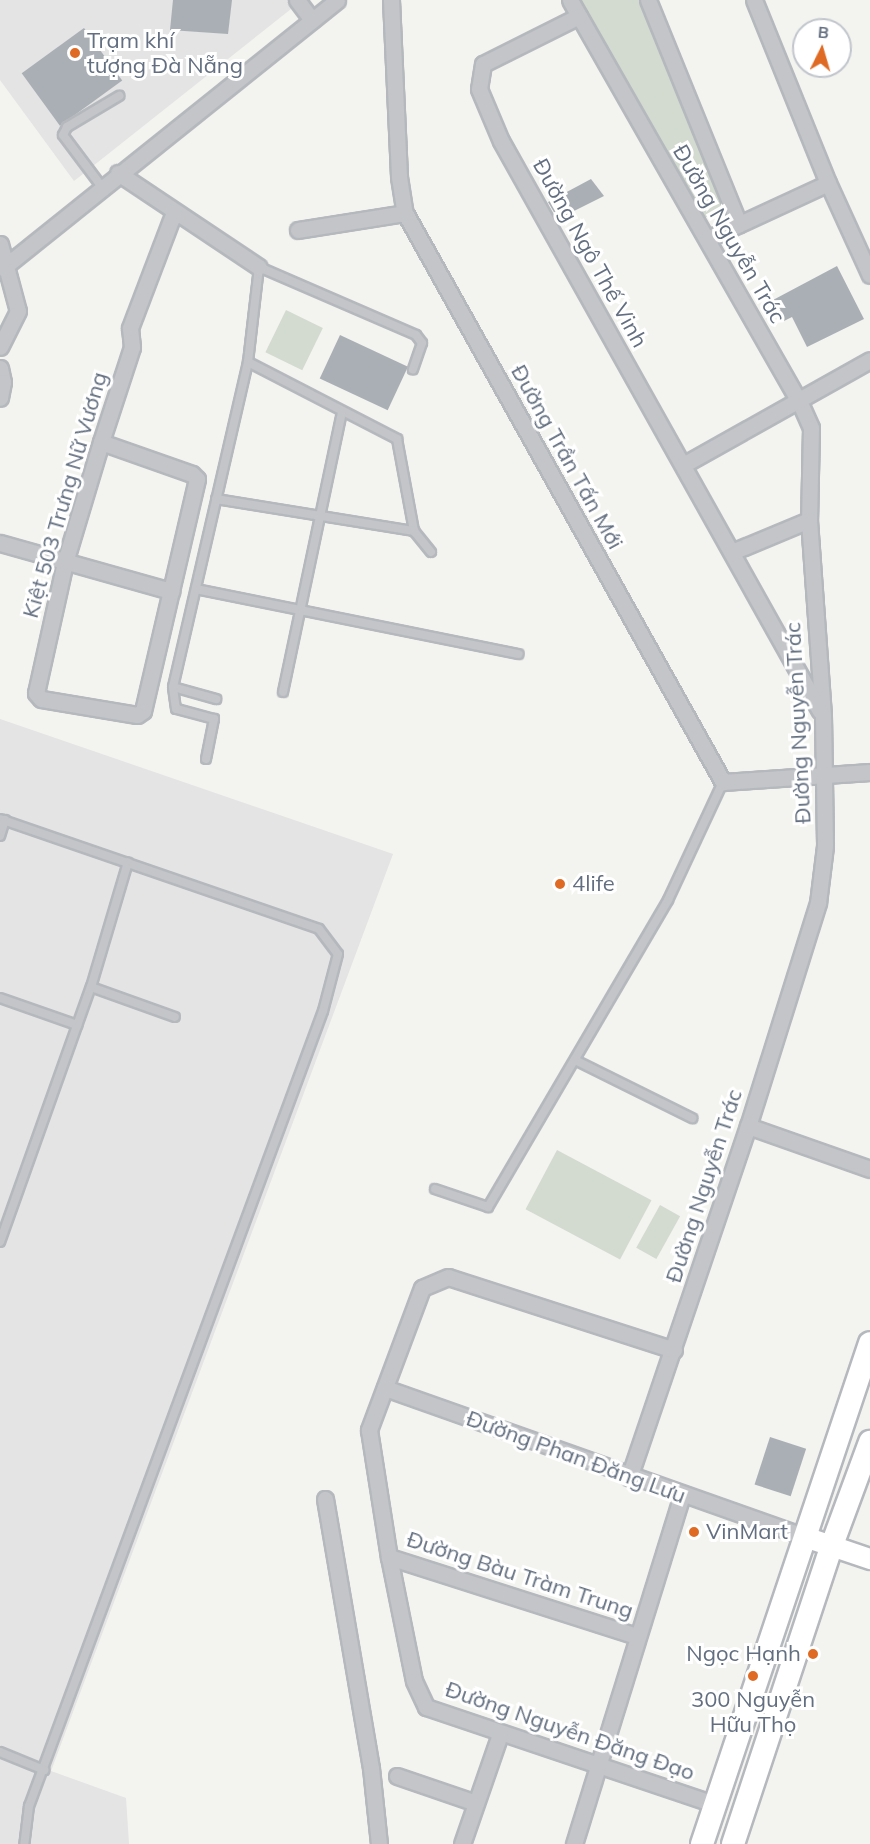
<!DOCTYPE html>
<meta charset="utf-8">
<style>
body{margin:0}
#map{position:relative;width:870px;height:1844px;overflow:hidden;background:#f3f4ef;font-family:Mulish,sans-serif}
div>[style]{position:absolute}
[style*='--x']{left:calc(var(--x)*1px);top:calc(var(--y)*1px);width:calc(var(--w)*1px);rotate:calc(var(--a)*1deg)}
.built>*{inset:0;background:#e3e4e3}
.green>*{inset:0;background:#d3dad0;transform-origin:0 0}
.building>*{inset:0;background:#a9afb5;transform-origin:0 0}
.roads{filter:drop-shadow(2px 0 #b5b8bd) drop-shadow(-2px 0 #b5b8bd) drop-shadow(0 2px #b5b8bd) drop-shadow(0 -2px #b5b8bd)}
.lane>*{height:8px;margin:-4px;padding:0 4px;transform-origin:4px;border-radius:4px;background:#c3c5c9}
.street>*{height:15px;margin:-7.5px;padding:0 7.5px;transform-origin:7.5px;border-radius:7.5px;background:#c3c5c9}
.secondary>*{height:20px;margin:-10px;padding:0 10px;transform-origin:10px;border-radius:10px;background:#fff}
.primary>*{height:22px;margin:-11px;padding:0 11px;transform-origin:11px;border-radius:11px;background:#fff}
.dots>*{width:16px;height:16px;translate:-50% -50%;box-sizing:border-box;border:3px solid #fff;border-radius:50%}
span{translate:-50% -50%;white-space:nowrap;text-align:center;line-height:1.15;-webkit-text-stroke:6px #fff;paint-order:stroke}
.poi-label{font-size:22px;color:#636f80}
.left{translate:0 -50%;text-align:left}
.right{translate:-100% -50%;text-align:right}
.street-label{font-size:22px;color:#636f80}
.north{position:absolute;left:792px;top:18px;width:60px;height:60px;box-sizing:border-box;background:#fff;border:2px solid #c1c5cc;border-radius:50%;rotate:5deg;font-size:16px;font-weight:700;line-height:24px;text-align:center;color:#636f80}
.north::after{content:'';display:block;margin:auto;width:21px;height:27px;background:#df6a24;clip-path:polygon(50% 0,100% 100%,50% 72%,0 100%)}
</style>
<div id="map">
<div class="built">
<i style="clip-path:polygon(0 0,292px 0,296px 5px,74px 181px,0 80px)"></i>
<i style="clip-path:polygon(0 719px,393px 854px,51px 1771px,126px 1798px,129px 1844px,0 1844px)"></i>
</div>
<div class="green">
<i style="clip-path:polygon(580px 0,640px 0,725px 207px,703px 219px)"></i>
<i style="left:286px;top:310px;width:41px;height:47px;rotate:26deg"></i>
<i style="left:557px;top:1150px;width:107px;height:67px;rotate:28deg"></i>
<i style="left:660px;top:1205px;width:23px;height:49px;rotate:29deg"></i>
</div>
<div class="building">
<i style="clip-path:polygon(173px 0,232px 0,228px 34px,170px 30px)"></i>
<i style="left:84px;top:28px;width:65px;height:77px;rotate:54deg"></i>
<i style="clip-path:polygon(591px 179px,604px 196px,558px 219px,548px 202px)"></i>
<i style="clip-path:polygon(837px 266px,864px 319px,807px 347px,792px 317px,784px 321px,773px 300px)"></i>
<i style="left:340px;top:335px;width:75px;height:48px;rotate:25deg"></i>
<i style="left:770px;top:1437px;width:38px;height:50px;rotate:18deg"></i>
</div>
<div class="roads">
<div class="lane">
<i style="--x:102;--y:187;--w:65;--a:-126.9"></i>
<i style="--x:63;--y:135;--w:9;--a:-63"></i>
<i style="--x:67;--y:127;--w:61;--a:-30.8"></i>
<i style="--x:248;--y:362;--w:168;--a:27.3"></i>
<i style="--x:397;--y:439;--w:94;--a:79.5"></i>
<i style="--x:216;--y:499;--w:201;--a:9.2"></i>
<i style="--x:414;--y:531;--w:27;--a:51"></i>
<i style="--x:196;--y:589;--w:329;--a:11.4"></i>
<i style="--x:173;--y:687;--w:45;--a:15.6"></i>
<i style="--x:283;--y:692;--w:285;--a:-78.1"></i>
<i style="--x:206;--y:759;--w:41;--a:-78.7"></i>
<i style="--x:214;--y:719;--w:39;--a:-165"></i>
<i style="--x:176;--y:709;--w:22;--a:-98"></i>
<i style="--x:173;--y:687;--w:334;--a:-77"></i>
<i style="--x:248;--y:362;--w:96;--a:-83.4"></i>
<i style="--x:259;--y:267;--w:171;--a:23.4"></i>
<i style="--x:416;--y:335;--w:10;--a:53"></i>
<i style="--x:422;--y:343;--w:28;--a:109"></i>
<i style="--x:0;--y:819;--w:337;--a:19"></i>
<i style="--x:319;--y:929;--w:31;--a:53"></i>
<i style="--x:338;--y:954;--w:59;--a:104.7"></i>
<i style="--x:323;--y:1011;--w:848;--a:110.29"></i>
<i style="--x:29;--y:1806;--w:38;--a:97"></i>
<i style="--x:0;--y:836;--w:17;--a:-73"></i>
<i style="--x:91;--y:987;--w:89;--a:19.7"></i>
<i style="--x:0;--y:998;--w:82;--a:19.3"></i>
<i style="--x:575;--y:1060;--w:131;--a:26.4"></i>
<i style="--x:435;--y:1189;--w:56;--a:18.8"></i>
<i style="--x:488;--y:1207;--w:356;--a:-59.6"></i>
<i style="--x:668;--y:900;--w:130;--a:-65"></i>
<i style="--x:0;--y:1242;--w:271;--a:-70.4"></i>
<i style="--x:91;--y:987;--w:130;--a:-73.5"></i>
<i style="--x:0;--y:1752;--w:48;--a:22.2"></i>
</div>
<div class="street">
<i style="--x:297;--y:0;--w:25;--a:53"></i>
<i style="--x:391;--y:0;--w:177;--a:87.4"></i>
<i style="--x:399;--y:177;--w:36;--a:81"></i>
<i style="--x:405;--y:213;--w:652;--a:60.8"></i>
<i style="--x:723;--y:782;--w:147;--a:-3.9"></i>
<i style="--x:570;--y:0;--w:464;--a:60.3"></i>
<i style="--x:800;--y:403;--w:27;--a:66"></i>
<i style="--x:811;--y:428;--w:92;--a:91.2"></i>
<i style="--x:809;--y:520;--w:196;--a:85.9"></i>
<i style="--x:823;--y:716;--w:130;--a:89.1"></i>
<i style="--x:825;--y:846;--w:57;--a:97"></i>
<i style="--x:818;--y:903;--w:234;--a:107.4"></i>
<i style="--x:748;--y:1126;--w:371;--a:108.7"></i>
<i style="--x:648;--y:0;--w:242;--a:67.9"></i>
<i style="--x:754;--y:0;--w:197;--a:68"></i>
<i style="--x:828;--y:183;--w:101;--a:65.5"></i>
<i style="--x:579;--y:16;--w:107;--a:153.4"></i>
<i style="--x:483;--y:64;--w:25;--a:99"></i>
<i style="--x:479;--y:89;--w:56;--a:67.1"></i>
<i style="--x:501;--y:141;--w:653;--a:60.77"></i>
<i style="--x:118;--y:173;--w:169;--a:33.7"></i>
<i style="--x:298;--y:230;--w:108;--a:-9"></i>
<i style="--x:707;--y:239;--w:133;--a:-24.8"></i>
<i style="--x:0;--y:244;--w:69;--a:75"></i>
<i style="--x:18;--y:311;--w:40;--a:116.6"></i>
<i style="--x:3;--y:268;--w:428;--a:-38.7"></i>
<i style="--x:0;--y:368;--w:14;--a:78"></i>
<i style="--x:3;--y:382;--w:16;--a:101"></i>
<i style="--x:101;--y:442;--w:96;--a:19.4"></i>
<i style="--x:192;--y:474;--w:7;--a:45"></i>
<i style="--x:197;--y:479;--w:238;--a:103.1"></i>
<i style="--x:143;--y:711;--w:7;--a:146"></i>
<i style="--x:137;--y:715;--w:97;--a:-170.5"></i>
<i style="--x:41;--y:699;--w:8;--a:-130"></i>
<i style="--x:36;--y:693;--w:134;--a:-77.5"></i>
<i style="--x:65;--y:562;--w:125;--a:-73.3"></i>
<i style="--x:101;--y:442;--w:100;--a:-71.9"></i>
<i style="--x:132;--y:347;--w:19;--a:-96"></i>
<i style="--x:130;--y:328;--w:124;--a:-69.2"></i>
<i style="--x:683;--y:465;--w:214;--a:-29.3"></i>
<i style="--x:0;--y:543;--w:178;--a:15.7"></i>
<i style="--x:732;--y:552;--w:83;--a:-22.6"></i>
<i style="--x:748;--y:1126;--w:129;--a:19.4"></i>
<i style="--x:674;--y:1350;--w:237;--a:-162.1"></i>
<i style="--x:448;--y:1277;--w:28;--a:157"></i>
<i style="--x:422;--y:1288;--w:152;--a:110.5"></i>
<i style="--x:369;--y:1430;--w:129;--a:81.1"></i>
<i style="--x:389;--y:1557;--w:126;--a:78.6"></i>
<i style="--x:414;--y:1681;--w:29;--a:65"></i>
<i style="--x:426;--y:1707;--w:305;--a:18.6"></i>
<i style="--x:385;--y:1388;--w:446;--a:19.5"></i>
<i style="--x:325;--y:1499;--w:273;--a:80.3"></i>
<i style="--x:371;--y:1768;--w:76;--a:84"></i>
<i style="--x:389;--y:1557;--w:260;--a:17.7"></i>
<i style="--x:397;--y:1776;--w:83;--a:18.9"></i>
<i style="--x:462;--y:1844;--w:116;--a:-70.9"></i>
<i style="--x:574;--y:1844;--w:364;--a:-72.8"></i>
</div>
<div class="secondary">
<i style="--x:805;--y:1537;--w:69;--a:18.7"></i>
</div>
<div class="primary">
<i style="--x:702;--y:1844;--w:528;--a:-71.46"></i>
<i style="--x:733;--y:1844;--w:315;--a:-71.7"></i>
<i style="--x:832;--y:1545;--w:110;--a:-69.7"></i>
</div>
</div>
<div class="dots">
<i style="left:75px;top:53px;background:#df6a24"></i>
<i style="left:560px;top:884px;background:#df6a24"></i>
<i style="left:694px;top:1532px;background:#df6a24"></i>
<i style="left:813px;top:1654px;background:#df6a24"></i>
<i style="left:753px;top:1676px;background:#df6a24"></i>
</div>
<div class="poi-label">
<span class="left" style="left:87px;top:53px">Trạm khí<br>tượng Đà Nẵng</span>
<span class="left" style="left:572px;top:884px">4life</span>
<span class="left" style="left:706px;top:1532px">VinMart</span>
<span class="right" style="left:801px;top:1654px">Ngọc Hạnh</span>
<span style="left:753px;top:1712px">300 Nguyễn<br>Hữu Thọ</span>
</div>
<div class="street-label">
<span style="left:729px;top:234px;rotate:60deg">Đường Nguyễn Trác</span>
<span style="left:590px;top:253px;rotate:61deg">Đường Ngô Thế Vinh</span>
<span style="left:567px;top:457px;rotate:61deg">Đường Trần Tấn Mới</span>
<span style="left:65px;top:495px;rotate:-74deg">Kiệt 503 Trưng Nữ Vương</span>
<span style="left:798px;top:723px;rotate:-93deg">Đường Nguyễn Trác</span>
<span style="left:704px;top:1186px;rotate:-72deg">Đường Nguyễn Trác</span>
<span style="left:576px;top:1457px;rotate:20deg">Đường Phan Đăng Lưu</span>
<span style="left:520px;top:1575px;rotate:18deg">Đường Bàu Tràm Trung</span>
<span style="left:570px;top:1731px;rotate:19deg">Đường Nguyễn Đăng Đạo</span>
</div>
<div class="north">B</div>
</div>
